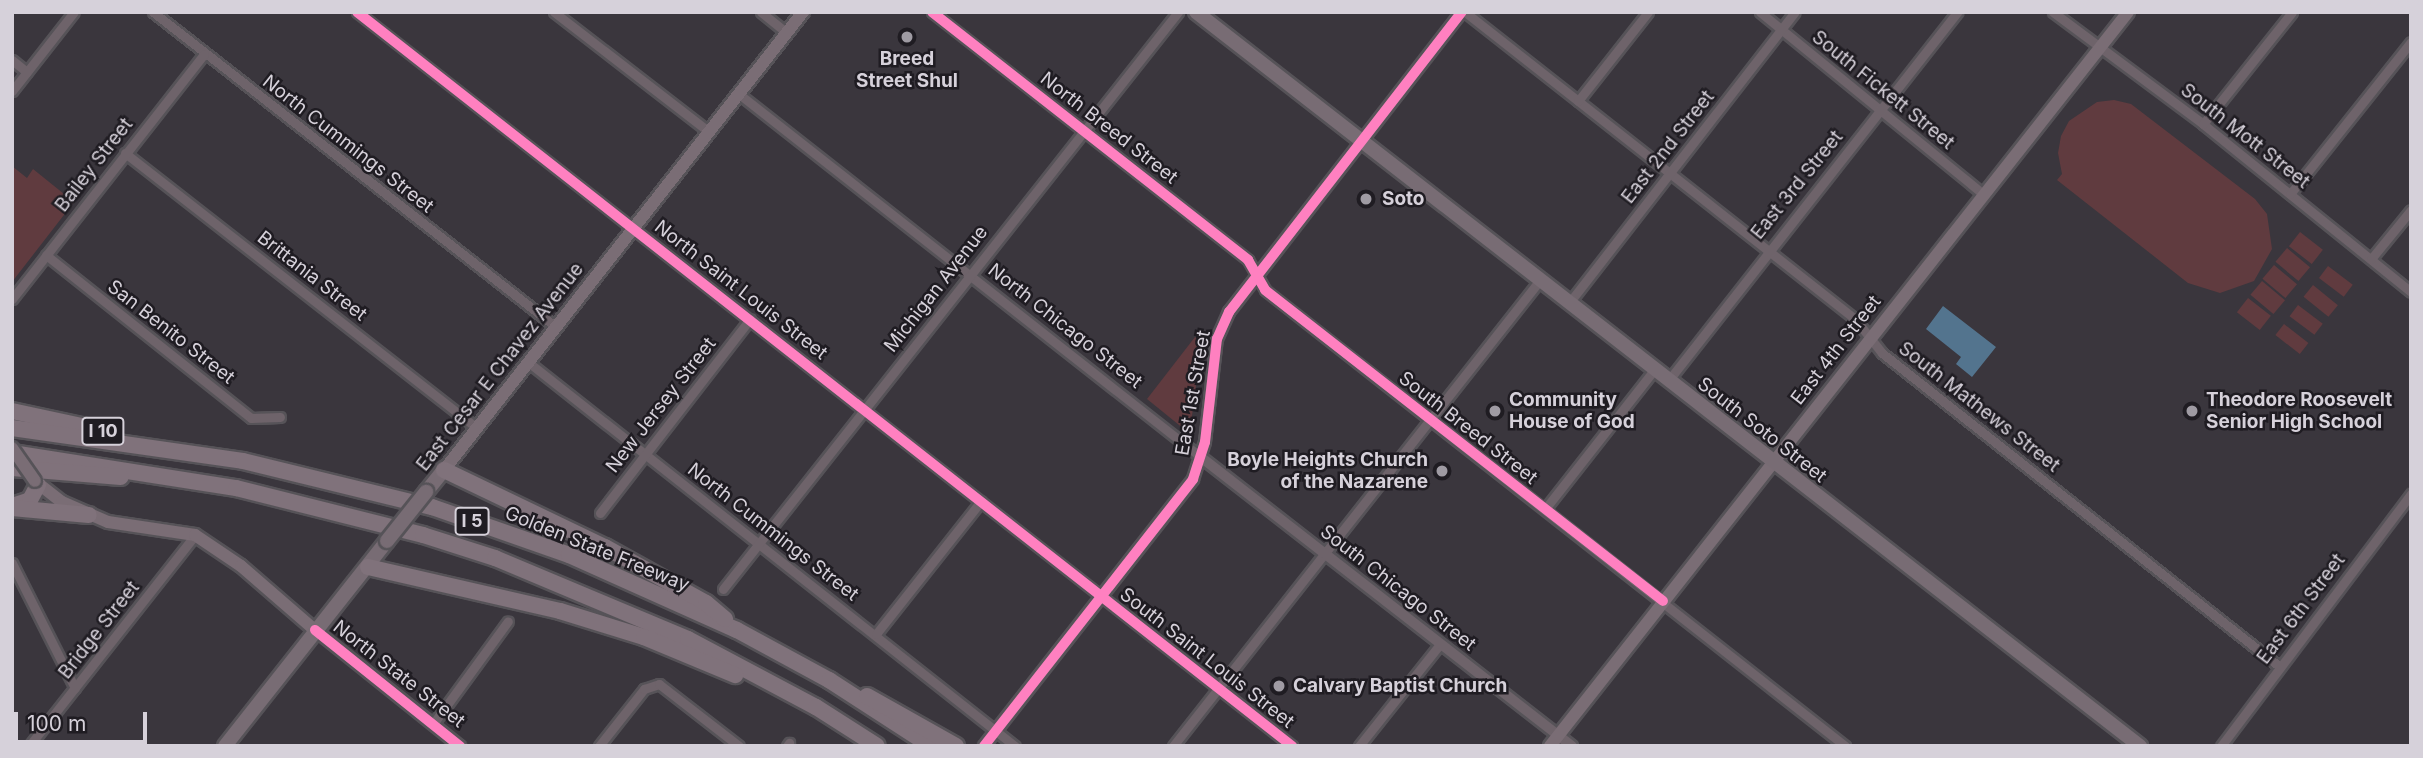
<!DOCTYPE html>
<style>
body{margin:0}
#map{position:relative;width:2423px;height:758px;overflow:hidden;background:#3a363d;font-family:Inter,sans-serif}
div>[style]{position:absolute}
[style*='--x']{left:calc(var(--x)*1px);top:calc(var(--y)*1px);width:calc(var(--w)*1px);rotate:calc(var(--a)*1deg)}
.green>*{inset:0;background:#603b3f;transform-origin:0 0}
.water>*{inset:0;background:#53748e}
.roads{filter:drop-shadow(2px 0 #565358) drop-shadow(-2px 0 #565358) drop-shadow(0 2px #565358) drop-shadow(0 -2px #565358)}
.minor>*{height:9px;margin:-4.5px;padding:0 4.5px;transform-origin:4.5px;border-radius:4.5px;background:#6e636a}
.tertiary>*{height:10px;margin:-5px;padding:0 5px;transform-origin:5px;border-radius:5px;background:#6e636a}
.secondary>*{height:12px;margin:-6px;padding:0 6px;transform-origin:6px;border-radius:6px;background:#7a6d75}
.primary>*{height:14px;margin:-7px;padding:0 7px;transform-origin:7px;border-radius:7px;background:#786c74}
.motorway>*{height:16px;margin:-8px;padding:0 8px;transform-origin:8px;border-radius:8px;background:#80727b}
.bridges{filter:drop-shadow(2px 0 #565358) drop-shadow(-2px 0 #565358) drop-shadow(0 2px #565358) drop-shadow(0 -2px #565358)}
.secondary-bridge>*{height:12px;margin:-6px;padding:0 6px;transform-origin:6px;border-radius:6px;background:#7a6d75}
.primary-bridge>*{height:14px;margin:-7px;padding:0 7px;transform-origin:7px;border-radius:7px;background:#786c74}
.cycleway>*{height:10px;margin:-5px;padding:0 5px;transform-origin:5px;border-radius:5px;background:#ff80c0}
.dots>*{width:19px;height:19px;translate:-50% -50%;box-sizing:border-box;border:4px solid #1f1c22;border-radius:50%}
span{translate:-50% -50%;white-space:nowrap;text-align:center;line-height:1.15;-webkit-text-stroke:5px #1f1c22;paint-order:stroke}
.shield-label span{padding:2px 5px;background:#1f1c22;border:2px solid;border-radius:5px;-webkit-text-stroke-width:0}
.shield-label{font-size:18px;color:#d6d1da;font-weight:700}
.poi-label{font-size:19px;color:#d6d1da;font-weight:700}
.left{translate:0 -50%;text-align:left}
.right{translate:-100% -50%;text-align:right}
.street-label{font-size:19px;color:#d6d1da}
.frame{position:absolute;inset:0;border:14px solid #d6d1da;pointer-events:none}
.scale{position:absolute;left:14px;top:712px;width:133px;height:32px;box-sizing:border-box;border:4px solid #d6d1da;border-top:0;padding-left:9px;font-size:21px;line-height:24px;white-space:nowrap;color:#d6d1da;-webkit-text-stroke:5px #1f1c22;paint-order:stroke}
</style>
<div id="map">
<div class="green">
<i style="clip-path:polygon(2114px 100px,2131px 104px,2255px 199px,2267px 214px,2272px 249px,2254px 281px,2220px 293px,2188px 283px,2057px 180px,2062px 174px,2058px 153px,2061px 136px,2069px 121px,2097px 102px)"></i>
<i style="clip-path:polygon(12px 166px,27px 178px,33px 169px,74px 202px,12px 282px)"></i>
<i style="left:2300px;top:232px;width:29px;height:18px;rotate:38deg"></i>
<i style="left:2287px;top:248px;width:30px;height:18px;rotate:40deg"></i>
<i style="left:2274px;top:265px;width:30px;height:18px;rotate:40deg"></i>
<i style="left:2328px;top:266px;width:31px;height:15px;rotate:37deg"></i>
<i style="left:2262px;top:281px;width:30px;height:18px;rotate:40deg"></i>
<i style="left:2313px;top:285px;width:32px;height:15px;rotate:39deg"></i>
<i style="left:2248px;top:298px;width:29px;height:18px;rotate:38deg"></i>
<i style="left:2298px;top:305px;width:31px;height:14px;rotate:37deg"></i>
<i style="left:2284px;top:324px;width:31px;height:14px;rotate:38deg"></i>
<i style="clip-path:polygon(1195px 337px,1202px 342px,1191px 423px,1184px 429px,1147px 399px)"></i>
</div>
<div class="water">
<i style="clip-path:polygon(1943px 306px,1996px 347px,1972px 377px,1956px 364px,1961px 357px,1926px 329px)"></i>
</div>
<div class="roads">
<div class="minor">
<i style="--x:153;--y:12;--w:512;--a:38.01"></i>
<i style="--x:357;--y:12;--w:1189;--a:38.13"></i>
<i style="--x:554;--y:12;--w:196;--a:37.7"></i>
<i style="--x:761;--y:12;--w:33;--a:39"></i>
<i style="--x:932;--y:12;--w:402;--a:38.1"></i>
<i style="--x:1248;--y:260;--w:34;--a:60"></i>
<i style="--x:1265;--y:290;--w:738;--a:38.17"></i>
<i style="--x:1465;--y:12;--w:498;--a:38.2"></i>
<i style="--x:1856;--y:320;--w:42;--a:51.8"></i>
<i style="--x:1882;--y:353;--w:507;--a:38.27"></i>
<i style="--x:1760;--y:12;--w:289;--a:39.2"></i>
<i style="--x:2053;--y:12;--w:187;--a:36.7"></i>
<i style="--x:2203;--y:124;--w:267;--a:38.9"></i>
<i style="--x:12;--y:60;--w:19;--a:39"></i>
<i style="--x:12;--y:91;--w:100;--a:-51.9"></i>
<i style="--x:739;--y:94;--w:589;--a:38.17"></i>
<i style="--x:1578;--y:101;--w:113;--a:-51.8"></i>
<i style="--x:2203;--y:124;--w:143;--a:-51.5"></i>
<i style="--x:125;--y:153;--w:447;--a:38"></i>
<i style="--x:2290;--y:194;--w:194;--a:-51.5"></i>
<i style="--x:46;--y:255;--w:262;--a:38.5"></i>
<i style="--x:251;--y:418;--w:29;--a:-2"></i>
<i style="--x:2371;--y:259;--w:63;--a:-50.8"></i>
<i style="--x:12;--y:299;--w:311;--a:-51.9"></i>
<i style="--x:1569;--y:303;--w:368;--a:-52.2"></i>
<i style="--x:528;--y:362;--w:620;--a:38.26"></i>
<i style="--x:1668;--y:381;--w:469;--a:-51.9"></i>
<i style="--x:1545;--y:509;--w:177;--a:-51.9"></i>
<i style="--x:600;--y:513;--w:245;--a:-52.3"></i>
<i style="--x:12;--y:563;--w:140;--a:63.3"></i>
<i style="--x:723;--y:589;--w:735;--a:-51.74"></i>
<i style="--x:876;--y:634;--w:169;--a:-51.7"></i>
<i style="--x:433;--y:724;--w:127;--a:-53.9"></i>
<i style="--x:29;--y:746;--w:268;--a:-51.8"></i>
<i style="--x:599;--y:746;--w:73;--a:-51.7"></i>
<i style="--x:644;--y:689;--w:16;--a:-18"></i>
<i style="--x:659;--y:684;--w:101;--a:37.8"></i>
<i style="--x:787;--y:746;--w:4;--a:-56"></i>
<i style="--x:1173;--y:746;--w:593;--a:-51.78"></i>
<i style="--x:1359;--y:746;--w:130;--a:-51.5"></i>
<i style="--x:2221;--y:746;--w:316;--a:-53"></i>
</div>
<div class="tertiary">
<i style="--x:1202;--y:458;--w:469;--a:37.9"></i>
<i style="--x:315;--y:630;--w:186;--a:38.7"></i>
<i style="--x:984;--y:746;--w:339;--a:-51.9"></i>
<i style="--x:1193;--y:479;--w:39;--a:-72"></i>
<i style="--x:1205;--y:442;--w:104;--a:-83.4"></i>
<i style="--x:1217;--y:339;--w:30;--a:-66"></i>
<i style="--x:1229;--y:312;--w:380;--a:-52.2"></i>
</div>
<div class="secondary">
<i style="--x:444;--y:470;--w:582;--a:-51.91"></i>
<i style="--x:35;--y:481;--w:34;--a:38"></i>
<i style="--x:62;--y:502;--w:50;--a:23.5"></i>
<i style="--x:108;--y:522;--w:88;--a:8.5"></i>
<i style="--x:195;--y:535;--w:55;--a:34"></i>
<i style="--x:241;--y:566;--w:98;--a:40.9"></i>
<i style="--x:1550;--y:746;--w:934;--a:-51.78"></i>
</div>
<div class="primary">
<i style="--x:1196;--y:12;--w:1196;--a:37.87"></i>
<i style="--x:426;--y:492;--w:28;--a:-51"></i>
<i style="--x:225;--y:746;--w:261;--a:-51.7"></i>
</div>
<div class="motorway">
<i style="--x:12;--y:411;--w:100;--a:12.1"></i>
<i style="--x:12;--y:428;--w:233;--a:8.1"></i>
<i style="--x:243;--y:461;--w:195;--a:13.7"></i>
<i style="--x:432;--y:507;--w:145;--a:19.3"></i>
<i style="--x:569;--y:555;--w:184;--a:24.1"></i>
<i style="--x:737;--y:630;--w:105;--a:28.5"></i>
<i style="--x:829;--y:680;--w:121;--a:32.9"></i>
<i style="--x:12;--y:453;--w:227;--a:8.9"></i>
<i style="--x:236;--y:488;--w:193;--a:14.1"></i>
<i style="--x:423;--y:535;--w:76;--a:17.7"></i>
<i style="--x:495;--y:558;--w:209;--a:22.8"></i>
<i style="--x:688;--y:639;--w:145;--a:28"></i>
<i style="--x:816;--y:707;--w:72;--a:32.6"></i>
<i style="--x:12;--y:468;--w:109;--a:4.7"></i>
<i style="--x:444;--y:470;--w:178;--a:25.6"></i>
<i style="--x:605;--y:547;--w:115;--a:29"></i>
<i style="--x:706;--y:603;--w:25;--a:40"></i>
<i style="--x:12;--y:506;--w:19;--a:-18"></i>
<i style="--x:30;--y:500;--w:17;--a:-62"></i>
<i style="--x:12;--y:508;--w:77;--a:5.2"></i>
<i style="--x:368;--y:567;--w:197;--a:12.9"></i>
<i style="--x:560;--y:611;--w:88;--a:17.2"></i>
<i style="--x:644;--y:637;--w:99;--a:22.7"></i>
<i style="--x:867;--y:696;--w:102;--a:29.3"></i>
</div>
</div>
<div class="bridges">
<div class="secondary-bridge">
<i style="--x:12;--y:448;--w:40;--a:55.1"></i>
</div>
<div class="primary-bridge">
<i style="--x:387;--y:541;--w:63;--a:-51.5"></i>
</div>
</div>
<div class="cycleway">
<i style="--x:357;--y:12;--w:1189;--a:38.13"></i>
<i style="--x:932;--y:12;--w:402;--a:38.1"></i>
<i style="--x:1248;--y:260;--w:34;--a:60"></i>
<i style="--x:1265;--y:290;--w:505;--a:38"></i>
<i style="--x:315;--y:630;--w:186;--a:38.7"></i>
<i style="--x:984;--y:746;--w:339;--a:-51.9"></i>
<i style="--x:1193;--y:479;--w:39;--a:-72"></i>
<i style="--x:1205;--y:442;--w:104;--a:-83.4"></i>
<i style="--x:1217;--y:339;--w:30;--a:-66"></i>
<i style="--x:1229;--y:312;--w:380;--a:-52.2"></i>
</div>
<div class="dots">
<i style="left:907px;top:37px;background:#9f9ba3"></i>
<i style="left:1366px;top:199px;background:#9f9ba3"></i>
<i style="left:1495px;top:411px;background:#9f9ba3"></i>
<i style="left:2192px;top:411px;background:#9f9ba3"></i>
<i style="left:1442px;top:471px;background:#9f9ba3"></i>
<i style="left:1279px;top:686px;background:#9f9ba3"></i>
</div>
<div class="shield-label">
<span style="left:103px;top:431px">I 10</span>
<span style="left:472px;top:521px">I 5</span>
</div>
<div class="poi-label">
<span style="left:907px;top:70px">Breed<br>Street Shul</span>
<span class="left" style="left:1382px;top:199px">Soto</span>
<span class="left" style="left:1509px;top:411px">Community<br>House of God</span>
<span class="left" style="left:2206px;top:411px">Theodore Roosevelt<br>Senior High School</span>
<span class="right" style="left:1428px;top:471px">Boyle Heights Church<br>of the Nazarene</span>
<span class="left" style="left:1293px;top:686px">Calvary Baptist Church</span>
</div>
<div class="street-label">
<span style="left:1883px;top:90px;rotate:39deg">South Fickett Street</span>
<span style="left:1109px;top:128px;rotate:38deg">North Breed Street</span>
<span style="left:2245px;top:136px;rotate:38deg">South Mott Street</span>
<span style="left:348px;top:144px;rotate:38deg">North Cummings Street</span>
<span style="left:1668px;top:147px;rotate:-52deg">East 2nd Street</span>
<span style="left:94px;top:165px;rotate:-52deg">Bailey Street</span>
<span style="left:1797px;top:185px;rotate:-51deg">East 3rd Street</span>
<span style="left:312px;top:276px;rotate:38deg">Brittania Street</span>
<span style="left:936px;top:289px;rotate:-52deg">Michigan Avenue</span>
<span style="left:741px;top:290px;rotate:38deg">North Saint Louis Street</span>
<span style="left:1065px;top:326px;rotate:38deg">North Chicago Street</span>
<span style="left:171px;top:332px;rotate:38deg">San Benito Street</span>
<span style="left:1836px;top:350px;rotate:-52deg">East 4th Street</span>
<span style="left:500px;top:367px;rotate:-52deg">East Cesar E Chavez Avenue</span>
<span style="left:1193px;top:393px;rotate:-80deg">East 1st Street</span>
<span style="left:661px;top:405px;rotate:-52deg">New Jersey Street</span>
<span style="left:1979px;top:407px;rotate:38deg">South Mathews Street</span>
<span style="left:1468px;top:428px;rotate:38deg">South Breed Street</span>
<span style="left:1762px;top:430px;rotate:38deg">South Soto Street</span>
<span style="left:773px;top:532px;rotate:38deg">North Cummings Street</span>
<span style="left:597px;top:549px;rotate:22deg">Golden State Freeway</span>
<span style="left:1398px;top:588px;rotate:38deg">South Chicago Street</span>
<span style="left:2301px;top:609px;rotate:-53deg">East 6th Street</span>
<span style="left:99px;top:630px;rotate:-52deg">Bridge Street</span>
<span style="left:1207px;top:658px;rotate:38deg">South Saint Louis Street</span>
<span style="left:399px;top:674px;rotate:38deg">North State Street</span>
</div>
<div class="frame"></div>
<div class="scale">100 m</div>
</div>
